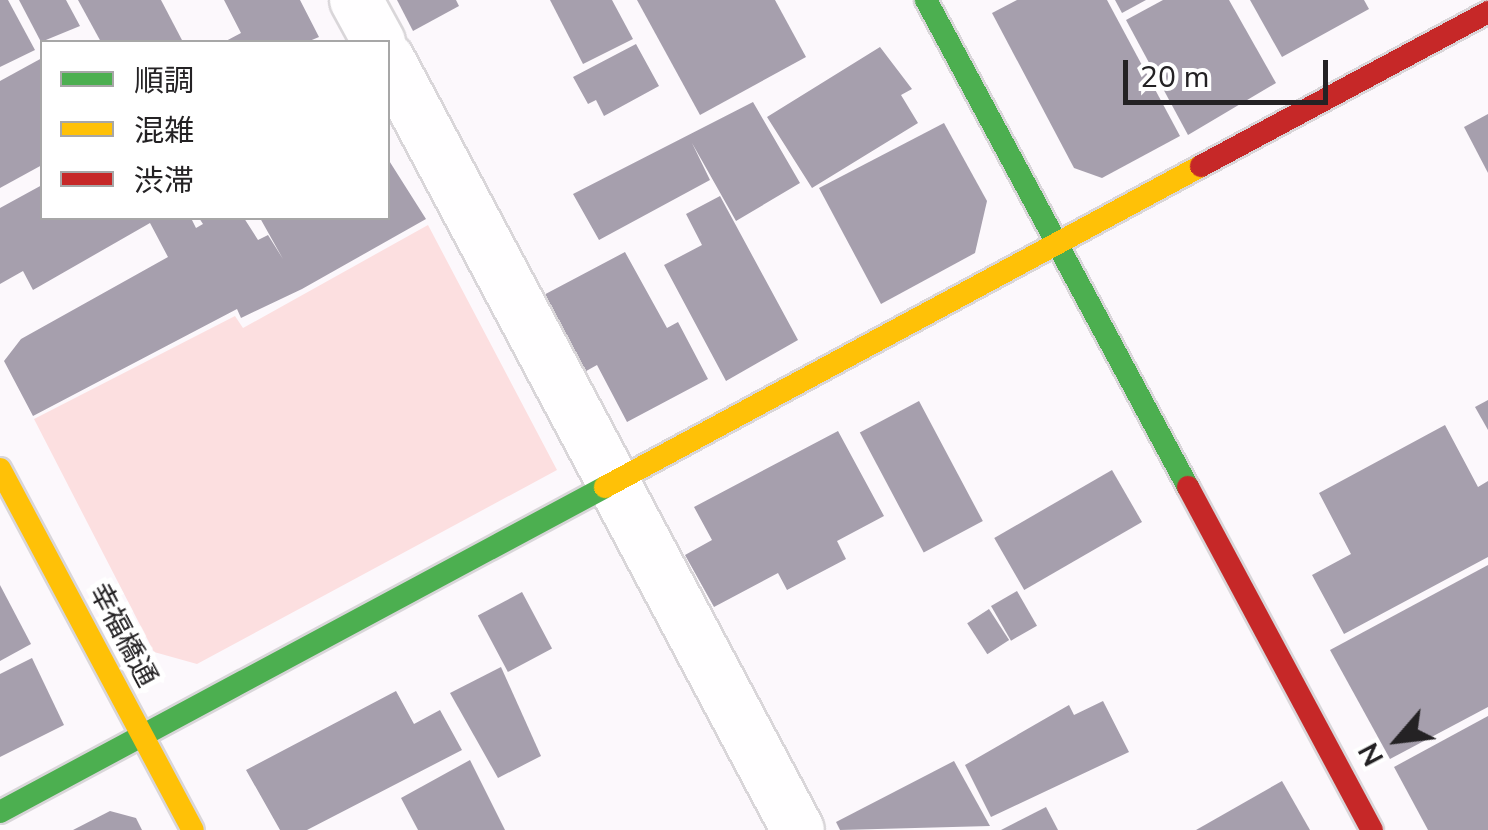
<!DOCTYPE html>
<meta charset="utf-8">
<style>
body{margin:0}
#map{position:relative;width:1488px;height:830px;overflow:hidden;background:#fcf8fc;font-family:"Nunito Sans","Noto Sans JP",sans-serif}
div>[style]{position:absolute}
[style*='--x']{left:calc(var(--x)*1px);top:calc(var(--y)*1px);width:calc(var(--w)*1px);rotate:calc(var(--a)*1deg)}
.green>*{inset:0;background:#fcdfe0}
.building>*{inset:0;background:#a69fad;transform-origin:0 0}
.roads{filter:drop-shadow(2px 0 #d9d6d9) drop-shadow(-2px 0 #d9d6d9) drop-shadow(0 2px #d9d6d9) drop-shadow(0 -2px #d9d6d9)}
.street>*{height:52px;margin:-26px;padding:0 26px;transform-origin:26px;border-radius:26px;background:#fffeff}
.fast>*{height:22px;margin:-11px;padding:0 11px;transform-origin:11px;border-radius:11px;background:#4caf50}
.slow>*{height:22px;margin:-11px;padding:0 11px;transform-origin:11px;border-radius:11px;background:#ffc107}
.jam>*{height:22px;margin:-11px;padding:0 11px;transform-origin:11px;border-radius:11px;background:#c62828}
span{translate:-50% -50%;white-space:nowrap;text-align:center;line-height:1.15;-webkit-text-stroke:10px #fff;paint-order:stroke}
.street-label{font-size:28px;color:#242224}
.legend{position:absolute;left:40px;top:40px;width:350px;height:180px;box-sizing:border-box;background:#fff;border:2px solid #a7a7a7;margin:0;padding:12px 18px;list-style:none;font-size:30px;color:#242224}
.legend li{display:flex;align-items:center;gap:20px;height:50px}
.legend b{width:50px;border:2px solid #a7a7a7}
.north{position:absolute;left:1348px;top:690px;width:100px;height:100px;-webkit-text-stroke:8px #fff;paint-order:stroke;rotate:242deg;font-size:28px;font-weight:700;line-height:40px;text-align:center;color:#242224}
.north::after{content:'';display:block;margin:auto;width:35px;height:45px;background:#242224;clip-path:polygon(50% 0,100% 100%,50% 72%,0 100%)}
.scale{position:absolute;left:1123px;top:60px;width:205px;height:45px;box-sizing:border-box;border:5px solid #242224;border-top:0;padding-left:12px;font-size:30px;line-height:35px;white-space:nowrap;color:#242224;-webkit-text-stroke:8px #fff;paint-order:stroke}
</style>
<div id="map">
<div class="green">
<i style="clip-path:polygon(428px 225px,557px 470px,197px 664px,154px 652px,34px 419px,235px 316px,243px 328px)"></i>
</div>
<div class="building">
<i style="clip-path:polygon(0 0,8px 0,35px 50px,0 67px)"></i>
<i style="clip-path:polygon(19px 0,66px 0,80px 26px,41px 42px)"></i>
<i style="clip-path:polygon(78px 0,161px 0,183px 42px,101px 42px)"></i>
<i style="clip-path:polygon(224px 0,300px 0,319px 37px,307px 42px,224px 42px,241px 33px)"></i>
<i style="clip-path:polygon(397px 0,456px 0,459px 6px,413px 31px)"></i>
<i style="clip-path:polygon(550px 0,612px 0,633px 39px,583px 64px)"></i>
<i style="clip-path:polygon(637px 0,775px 0,806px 57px,700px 115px)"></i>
<i style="clip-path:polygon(1017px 0,1107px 0,1180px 136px,1102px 178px,1074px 168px,992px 13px)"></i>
<i style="clip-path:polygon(1115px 0,1146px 0,1122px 13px)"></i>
<i style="clip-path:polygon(1163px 0,1229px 0,1276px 83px,1188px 135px,1126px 20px)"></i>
<i style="clip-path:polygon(1250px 0,1364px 0,1369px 9px,1282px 57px)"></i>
<i style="clip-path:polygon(636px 44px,659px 86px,604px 116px,596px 100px,588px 104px,573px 77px)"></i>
<i style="clip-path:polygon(880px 47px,912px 89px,901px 95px,918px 123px,812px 188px,767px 117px)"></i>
<i style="clip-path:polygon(42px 58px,42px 165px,0 188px,0 81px)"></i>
<i style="clip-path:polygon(753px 102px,800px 183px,736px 221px,692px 143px,710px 180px,599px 240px,573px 194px)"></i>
<i style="clip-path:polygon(1488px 114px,1488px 173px,1464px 127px)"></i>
<i style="clip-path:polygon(944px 123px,987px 201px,975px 253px,881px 304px,819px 188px)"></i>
<i style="clip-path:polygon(388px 159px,426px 219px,302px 289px,241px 318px,237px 309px,33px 416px,4px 361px,21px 339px,168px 257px,150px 223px,33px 290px,23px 271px,0 284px,0 208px,42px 185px,42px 218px,191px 218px,196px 228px,203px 224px,199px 218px,244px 218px,258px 240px,268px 235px,283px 259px,260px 218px,388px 218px)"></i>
<i style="clip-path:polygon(720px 196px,798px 340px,726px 381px,664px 265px,702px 245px,686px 214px)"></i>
<i style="clip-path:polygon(625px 252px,667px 328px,678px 322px,708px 379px,627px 422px,597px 365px,579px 375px,538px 298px)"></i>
<i style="clip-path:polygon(1488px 400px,1488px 430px,1475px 407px)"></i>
<i style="left:919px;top:401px;width:136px;height:67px;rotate:62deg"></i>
<i style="clip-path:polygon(1445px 425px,1478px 487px,1488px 481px,1488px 557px,1344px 634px,1312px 575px,1351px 554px,1319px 493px)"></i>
<i style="clip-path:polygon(838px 431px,884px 516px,837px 541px,846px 559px,787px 590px,778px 573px,714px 607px,685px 555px,712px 540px,694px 507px)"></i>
<i style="left:1112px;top:470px;width:60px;height:136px;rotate:60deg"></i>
<i style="clip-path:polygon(1488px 565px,1488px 707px,1390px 759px,1330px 650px)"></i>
<i style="clip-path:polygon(0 585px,31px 644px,0 661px)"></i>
<i style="left:1017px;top:591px;width:40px;height:30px;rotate:60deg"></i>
<i style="left:522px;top:592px;width:64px;height:50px;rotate:62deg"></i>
<i style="left:989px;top:609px;width:37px;height:26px;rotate:57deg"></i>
<i style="clip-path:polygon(32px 658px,64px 725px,0 757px,0 674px)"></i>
<i style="clip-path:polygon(501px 667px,541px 756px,498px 778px,450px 693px)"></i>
<i style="clip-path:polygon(396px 691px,414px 724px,440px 710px,462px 750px,307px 830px,280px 830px,246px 770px)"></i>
<i style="clip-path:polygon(1103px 701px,1129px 752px,991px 817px,965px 765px,1069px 705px,1074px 715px)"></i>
<i style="clip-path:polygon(1488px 716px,1488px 830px,1428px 830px,1394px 767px)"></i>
<i style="clip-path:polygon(470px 760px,505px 830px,418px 830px,401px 798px)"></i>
<i style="clip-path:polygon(954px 761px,990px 826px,840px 830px,836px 822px)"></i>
<i style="clip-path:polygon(1282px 781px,1310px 830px,1196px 830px)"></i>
<i style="clip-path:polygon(1046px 807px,1058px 830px,1001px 830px)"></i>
<i style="clip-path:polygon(110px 811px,136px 818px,142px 830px,73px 830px)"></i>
</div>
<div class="roads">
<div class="street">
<i style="--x:356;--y:0;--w:48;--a:61.3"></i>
<i style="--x:388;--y:59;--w:873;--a:62"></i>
</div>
<div class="fast">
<i style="--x:926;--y:0;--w:553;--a:61.72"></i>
<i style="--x:0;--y:812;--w:687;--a:-28.24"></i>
</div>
<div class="slow">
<i style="--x:0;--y:469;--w:409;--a:61.9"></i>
<i style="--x:605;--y:487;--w:677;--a:-28.31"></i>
</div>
<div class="jam">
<i style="--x:1201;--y:166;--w:326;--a:-28.2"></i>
<i style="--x:1188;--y:487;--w:389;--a:61.8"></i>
</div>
</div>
<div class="street-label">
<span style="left:123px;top:635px;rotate:62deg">幸福橋通</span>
</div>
<ul class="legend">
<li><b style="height:12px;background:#4caf50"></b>順調</li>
<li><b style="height:12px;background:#ffc107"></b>混雑</li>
<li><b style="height:12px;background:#c62828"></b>渋滞</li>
</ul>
<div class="north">N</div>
<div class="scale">20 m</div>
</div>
